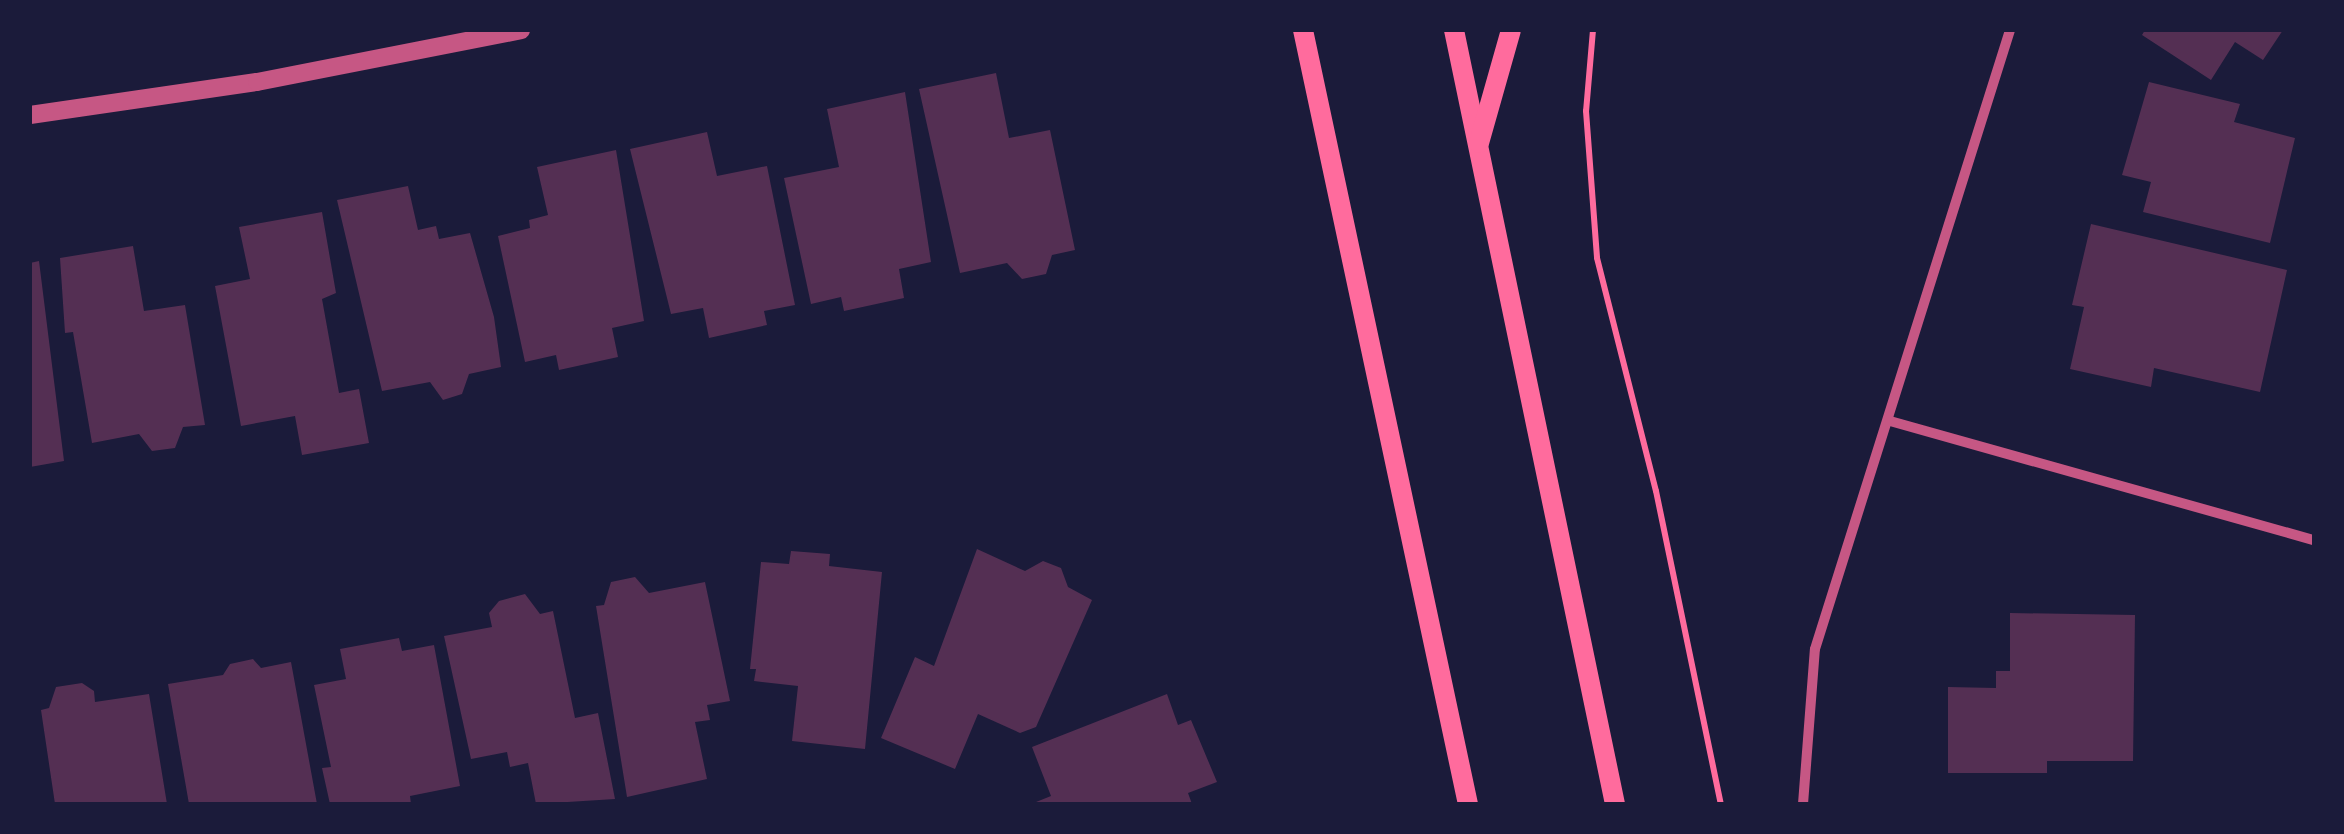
<!DOCTYPE html>
<style>
body{margin:0}
#map{position:relative;width:2344px;height:834px;overflow:hidden;background:#1b1b3a;font-family:Georgia,serif}
div>[style]{position:absolute}
[style*='--x']{left:calc(var(--x)*1px);top:calc(var(--y)*1px);width:calc(var(--w)*1px);rotate:calc(var(--a)*1deg)}
.building>*{inset:0;background:#542f53}
.path>*{height:6px;margin:-3px;padding:0 3px;transform-origin:3px;border-radius:3px;background:#ff6b9d}
.minor>*{height:10px;margin:-5px;padding:0 5px;transform-origin:5px;border-radius:5px;background:#c65784}
.tertiary>*{height:18px;margin:-9px;padding:0 9px;transform-origin:9px;border-radius:9px;background:#c65784}
.secondary>*{height:20px;margin:-10px;padding:0 10px;transform-origin:10px;border-radius:10px;background:#ff6b9d}
span{translate:-50% -50%;white-space:nowrap;text-align:center;line-height:1.15;-webkit-text-stroke:8px #1b1b3a;paint-order:stroke}
.frame{position:absolute;inset:0;border:32px solid #1b1b3a;pointer-events:none}
</style>
<div id="map">
<div class="building">
<i style="clip-path:polygon(2145px 30px,2283px 30px,2263px 60px,2235px 42px,2211px 80px,2142px 35px)"></i>
<i style="clip-path:polygon(996px 73px,1009px 138px,1050px 130px,1075px 250px,1052px 255px,1046px 274px,1022px 279px,1007px 263px,960px 273px,919px 89px)"></i>
<i style="clip-path:polygon(2149px 82px,2240px 104px,2234px 122px,2295px 138px,2270px 243px,2143px 212px,2151px 182px,2122px 175px)"></i>
<i style="clip-path:polygon(905px 92px,931px 262px,899px 269px,904px 298px,844px 311px,841px 297px,811px 304px,784px 178px,839px 167px,827px 109px)"></i>
<i style="clip-path:polygon(707px 132px,717px 176px,767px 166px,795px 305px,764px 311px,767px 325px,709px 338px,703px 308px,671px 314px,630px 149px)"></i>
<i style="clip-path:polygon(616px 150px,644px 321px,612px 328px,618px 357px,559px 370px,556px 355px,525px 362px,498px 236px,530px 228px,529px 220px,548px 215px,537px 167px)"></i>
<i style="clip-path:polygon(408px 186px,418px 230px,436px 226px,439px 239px,470px 233px,494px 317px,501px 367px,469px 374px,462px 394px,443px 400px,430px 382px,382px 391px,337px 200px)"></i>
<i style="clip-path:polygon(322px 212px,336px 293px,322px 299px,339px 393px,359px 389px,369px 443px,302px 455px,295px 416px,241px 426px,215px 286px,250px 279px,239px 227px)"></i>
<i style="clip-path:polygon(2091px 224px,2287px 270px,2260px 392px,2154px 368px,2151px 387px,2070px 369px,2084px 307px,2072px 305px)"></i>
<i style="clip-path:polygon(133px 246px,144px 311px,185px 305px,205px 425px,183px 427px,175px 448px,152px 451px,139px 434px,92px 443px,73px 332px,65px 333px,60px 258px)"></i>
<i style="clip-path:polygon(39px 261px,64px 461px,30px 467px,30px 263px)"></i>
<i style="clip-path:polygon(977px 549px,1025px 571px,1043px 561px,1061px 568px,1068px 587px,1092px 600px,1036px 727px,1020px 733px,978px 714px,955px 769px,881px 738px,915px 657px,934px 666px)"></i>
<i style="clip-path:polygon(791px 551px,830px 554px,829px 566px,882px 572px,865px 749px,792px 741px,798px 686px,754px 681px,756px 669px,750px 669px,761px 562px,789px 564px)"></i>
<i style="clip-path:polygon(635px 577px,649px 593px,705px 582px,730px 701px,707px 705px,710px 720px,695px 722px,707px 779px,627px 797px,596px 606px,604px 605px,611px 582px)"></i>
<i style="clip-path:polygon(525px 594px,540px 614px,553px 611px,575px 718px,598px 713px,615px 799px,536px 804px,528px 763px,510px 767px,507px 752px,471px 759px,444px 636px,492px 627px,489px 613px,499px 601px)"></i>
<i style="clip-path:polygon(2010px 613px,2135px 615px,2133px 761px,2047px 761px,2047px 773px,1948px 773px,1948px 687px,1996px 688px,1996px 671px,2010px 671px)"></i>
<i style="clip-path:polygon(399px 638px,402px 651px,434px 645px,460px 786px,410px 796px,411px 804px,330px 804px,322px 768px,331px 767px,314px 685px,346px 679px,340px 649px)"></i>
<i style="clip-path:polygon(253px 659px,261px 668px,291px 662px,317px 804px,189px 804px,168px 684px,223px 675px,230px 664px)"></i>
<i style="clip-path:polygon(82px 683px,94px 691px,95px 702px,149px 694px,167px 804px,55px 804px,41px 710px,49px 708px,56px 687px)"></i>
<i style="clip-path:polygon(1167px 694px,1178px 725px,1191px 720px,1217px 782px,1188px 793px,1192px 804px,1031px 804px,1051px 796px,1032px 747px)"></i>
</div>
<div class="path">
<i style="--x:1593;--y:30;--w:81;--a:94.9"></i>
<i style="--x:1586;--y:111;--w:147;--a:85.7"></i>
<i style="--x:1597;--y:258;--w:240;--a:75.8"></i>
<i style="--x:1656;--y:491;--w:320;--a:78.3"></i>
</div>
<div class="minor">
<i style="--x:1890;--y:421;--w:440;--a:15.7"></i>
<i style="--x:1803;--y:804;--w:155;--a:-85.6"></i>
<i style="--x:1815;--y:649;--w:649;--a:-72.51"></i>
</div>
<div class="tertiary">
<i style="--x:30;--y:115;--w:229;--a:-8.3"></i>
<i style="--x:257;--y:82;--w:269;--a:-11.1"></i>
</div>
<div class="secondary">
<i style="--x:1303;--y:30;--w:791;--a:77.97"></i>
<i style="--x:1454;--y:30;--w:791;--a:78.25"></i>
<i style="--x:1479;--y:143;--w:117;--a:-74.2"></i>
</div>
<div class="frame"></div>
</div>
